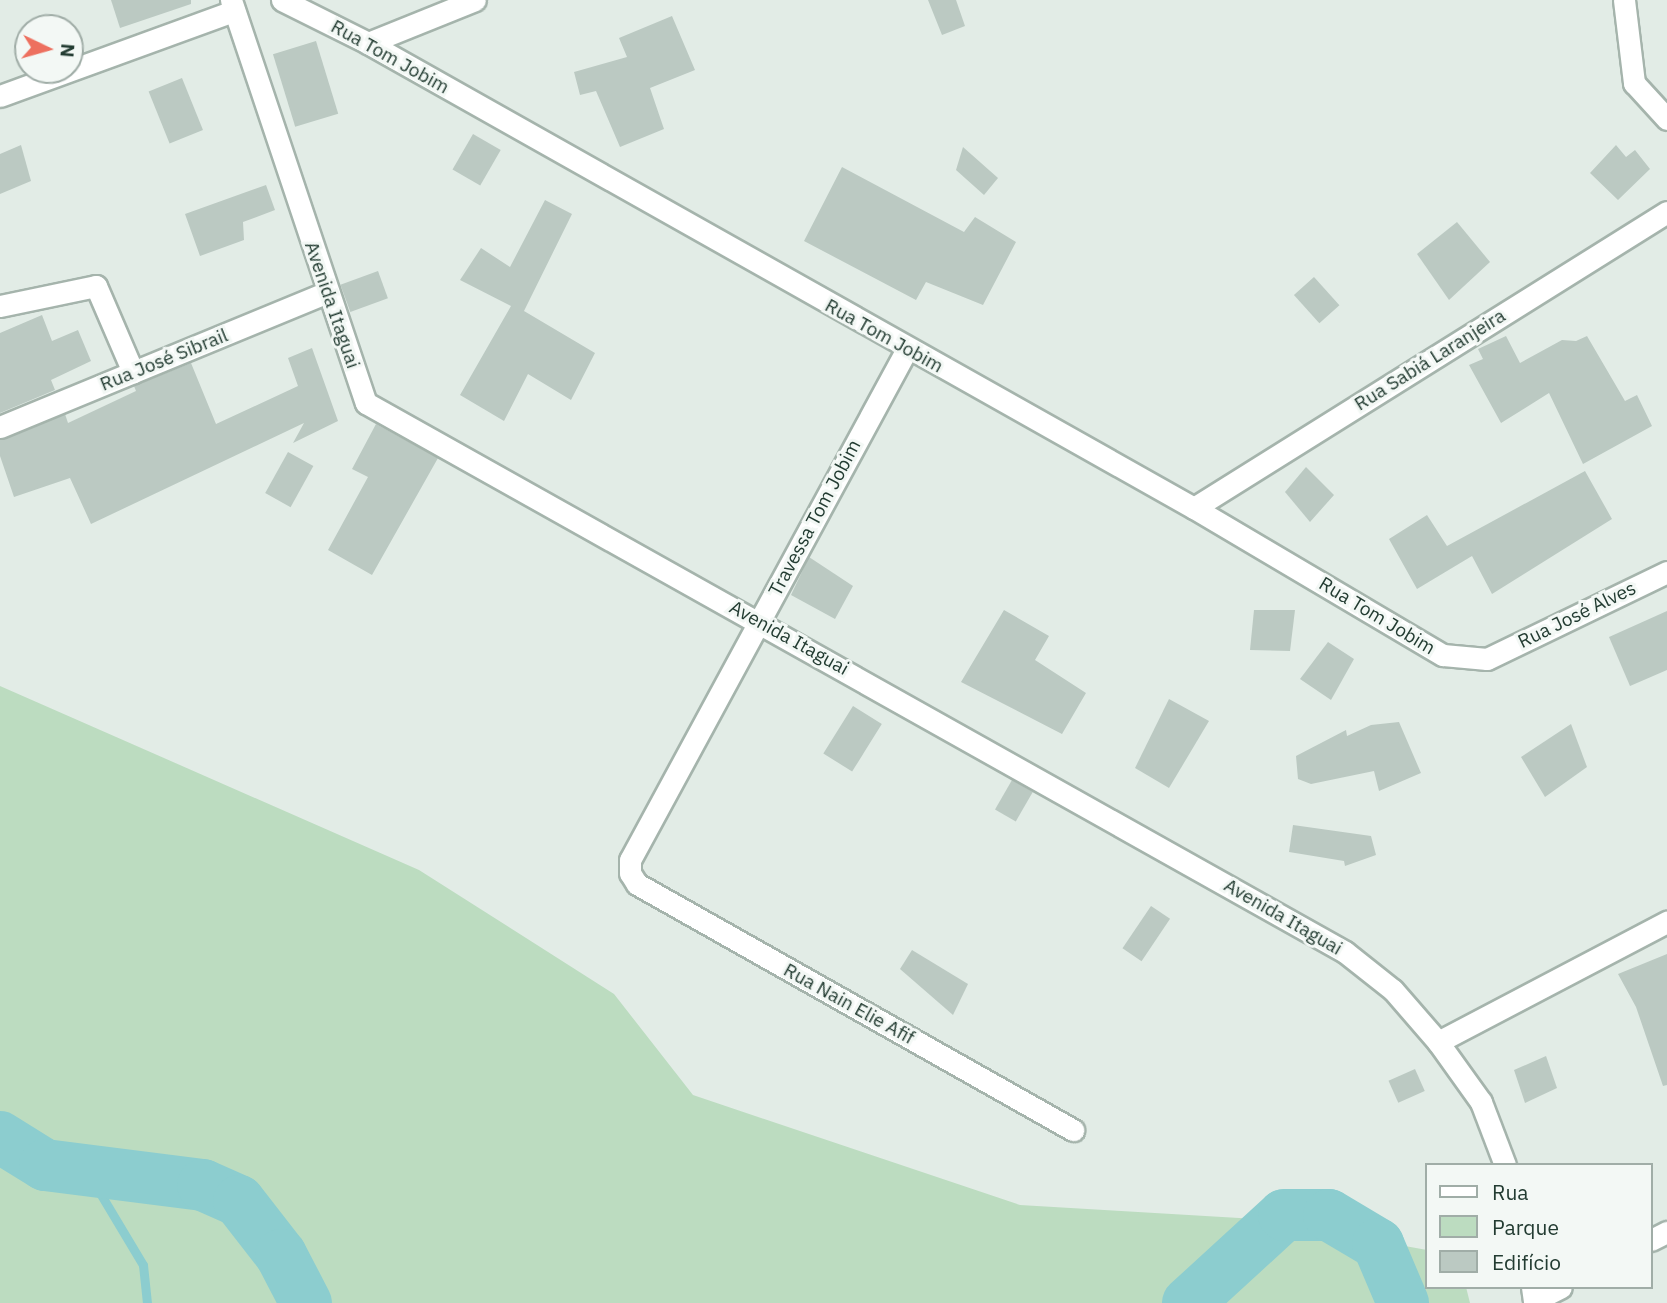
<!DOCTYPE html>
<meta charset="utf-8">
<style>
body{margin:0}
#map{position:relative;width:1667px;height:1303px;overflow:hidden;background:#e2ece6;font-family:"IBM Plex Sans",sans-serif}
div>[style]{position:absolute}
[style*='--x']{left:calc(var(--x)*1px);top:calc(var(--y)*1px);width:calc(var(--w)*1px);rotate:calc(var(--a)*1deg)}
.green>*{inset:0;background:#bcdcc0}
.stream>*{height:9px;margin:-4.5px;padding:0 4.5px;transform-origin:4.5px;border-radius:4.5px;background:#8ccdcf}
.river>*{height:52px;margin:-26px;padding:0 26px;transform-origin:26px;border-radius:26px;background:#8ccdcf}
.building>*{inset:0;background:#bbc9c2;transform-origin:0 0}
.roads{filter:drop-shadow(2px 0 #a5b4ac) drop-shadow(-2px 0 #a5b4ac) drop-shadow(0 2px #a5b4ac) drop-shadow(0 -2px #a5b4ac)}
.street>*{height:21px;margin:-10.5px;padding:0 10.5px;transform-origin:10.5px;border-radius:10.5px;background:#fff}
span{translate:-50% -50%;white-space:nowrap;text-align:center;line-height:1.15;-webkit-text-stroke:6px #f3f8f5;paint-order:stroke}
.street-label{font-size:19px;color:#233c32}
.legend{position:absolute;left:1425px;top:1163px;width:228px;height:126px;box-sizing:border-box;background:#f3f8f5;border:2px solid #a0ada7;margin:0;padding:9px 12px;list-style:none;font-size:21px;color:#233c32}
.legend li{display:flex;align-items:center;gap:14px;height:35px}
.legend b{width:35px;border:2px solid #a0ada7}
.north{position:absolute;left:14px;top:14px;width:70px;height:70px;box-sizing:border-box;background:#f3f8f5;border:2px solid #a0ada7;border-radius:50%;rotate:95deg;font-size:19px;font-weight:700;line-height:28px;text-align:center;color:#233c32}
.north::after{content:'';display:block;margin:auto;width:24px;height:32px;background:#ed705f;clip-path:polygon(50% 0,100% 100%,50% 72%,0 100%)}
</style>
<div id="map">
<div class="green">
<i style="clip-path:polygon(0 686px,419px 870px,614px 994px,693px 1095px,1020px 1205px,1256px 1219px,1427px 1250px,1427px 1287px,1466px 1287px,1470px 1303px,0 1303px)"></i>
</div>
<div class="stream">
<i style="--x:85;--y:1168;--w:113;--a:59.1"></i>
<i style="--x:143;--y:1265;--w:38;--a:84"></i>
</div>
<div class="river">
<i style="--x:0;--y:1137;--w:53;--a:31.9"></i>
<i style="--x:45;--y:1165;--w:159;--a:7.2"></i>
<i style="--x:203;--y:1185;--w:39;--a:24"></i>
<i style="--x:239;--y:1201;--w:68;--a:52.1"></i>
<i style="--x:281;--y:1255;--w:54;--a:62.5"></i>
<i style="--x:1188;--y:1303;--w:130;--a:-42.5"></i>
<i style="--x:1284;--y:1215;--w:45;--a:0"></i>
<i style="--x:1329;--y:1215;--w:57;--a:30.6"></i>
<i style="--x:1378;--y:1244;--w:64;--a:67"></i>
</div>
<div class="building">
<i style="clip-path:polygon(111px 0,191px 0,191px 4px,120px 28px)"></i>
<i style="clip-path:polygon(928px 0,956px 0,965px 26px,942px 35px)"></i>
<i style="clip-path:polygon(672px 16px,695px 70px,650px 88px,664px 129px,620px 147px,596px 91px,580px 95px,574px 72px,627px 57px,619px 38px)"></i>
<i style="left:316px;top:41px;width:76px;height:45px;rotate:73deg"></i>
<i style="left:182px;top:78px;width:56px;height:36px;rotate:68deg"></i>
<i style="left:473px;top:134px;width:32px;height:41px;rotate:30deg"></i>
<i style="clip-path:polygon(21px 145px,31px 181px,0 194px,0 154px)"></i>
<i style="clip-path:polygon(1616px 145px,1626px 157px,1635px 150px,1650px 169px,1618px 200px,1590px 173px)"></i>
<i style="clip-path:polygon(963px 147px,998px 178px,984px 195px,956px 170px)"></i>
<i style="clip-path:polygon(842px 167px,964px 232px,975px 217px,1016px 242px,983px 305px,926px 282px,916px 300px,804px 241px)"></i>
<i style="clip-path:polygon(266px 185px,275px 210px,243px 222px,244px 240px,200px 256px,185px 214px)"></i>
<i style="clip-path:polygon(545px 200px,572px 214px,524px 311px,595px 353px,571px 400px,528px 374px,504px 421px,460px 395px,511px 306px,460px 280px,481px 248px,510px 267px)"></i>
<i style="clip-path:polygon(1457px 222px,1490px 262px,1449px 300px,1417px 254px)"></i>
<i style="left:378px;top:271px;width:29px;height:40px;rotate:70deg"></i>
<i style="left:1314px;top:277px;width:38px;height:27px;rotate:48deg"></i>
<i style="clip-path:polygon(42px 315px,52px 341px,78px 330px,91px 361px,51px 380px,55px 390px,0 413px,0 333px)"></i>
<i style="clip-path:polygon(1506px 336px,1520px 363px,1562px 340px,1576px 341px,1587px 336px,1625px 401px,1637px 395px,1652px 426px,1583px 464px,1549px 393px,1501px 423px,1469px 365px,1483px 359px,1478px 349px)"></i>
<i style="clip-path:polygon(312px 348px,338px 421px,293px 443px,304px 423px,91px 524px,70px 478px,14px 497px,0 456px,0 440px,65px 414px,68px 423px,136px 391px,134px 386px,191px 363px,216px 424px,298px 386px,288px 358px)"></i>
<i style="clip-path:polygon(376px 424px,438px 458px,372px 575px,328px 550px,368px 477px,352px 469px)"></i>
<i style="left:288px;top:452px;width:29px;height:47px;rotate:29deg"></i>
<i style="clip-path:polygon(1306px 467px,1334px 495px,1310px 522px,1285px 492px)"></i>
<i style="clip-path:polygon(1585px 471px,1612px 519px,1492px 594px,1472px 556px,1417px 589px,1389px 539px,1427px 515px,1447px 546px)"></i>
<i style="clip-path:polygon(809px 557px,853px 586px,835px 619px,791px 595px)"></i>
<i style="clip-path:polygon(1004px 610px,1049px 636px,1035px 660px,1086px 693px,1062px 734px,961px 682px)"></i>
<i style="clip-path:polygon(1254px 610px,1295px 610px,1290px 651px,1250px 650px)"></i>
<i style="clip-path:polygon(1667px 611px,1667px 670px,1630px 686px,1609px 637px)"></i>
<i style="clip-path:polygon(1328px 642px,1354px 659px,1331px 700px,1300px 679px)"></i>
<i style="clip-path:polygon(1169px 699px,1209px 721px,1169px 788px,1135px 768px)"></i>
<i style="left:853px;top:706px;width:34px;height:56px;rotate:32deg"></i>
<i style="clip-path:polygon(1399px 722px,1421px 773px,1379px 791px,1374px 771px,1311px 784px,1298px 779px,1296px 756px,1346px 730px,1347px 736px,1371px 725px)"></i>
<i style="clip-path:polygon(1571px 724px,1587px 767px,1545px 797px,1521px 757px)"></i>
<i style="left:1012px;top:780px;width:24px;height:34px;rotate:30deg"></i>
<i style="clip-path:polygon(1293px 825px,1371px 836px,1376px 855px,1345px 866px,1344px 861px,1289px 852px)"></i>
<i style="left:1151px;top:906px;width:23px;height:51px;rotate:34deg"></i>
<i style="clip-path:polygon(912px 950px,968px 984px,953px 1015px,900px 969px)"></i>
<i style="clip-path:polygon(1667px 954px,1667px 1085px,1663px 1086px,1636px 1007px,1618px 974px)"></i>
<i style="clip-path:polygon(1546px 1056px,1557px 1088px,1525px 1103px,1514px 1070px)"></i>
<i style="left:1415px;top:1069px;width:24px;height:29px;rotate:66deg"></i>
</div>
<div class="roads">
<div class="street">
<i style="--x:231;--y:0;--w:425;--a:71.5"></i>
<i style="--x:366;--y:403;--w:1122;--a:29.28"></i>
<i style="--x:1345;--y:952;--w:61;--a:38.4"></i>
<i style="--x:1393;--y:990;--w:69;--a:49.1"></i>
<i style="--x:1438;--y:1042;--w:74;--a:54.4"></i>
<i style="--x:1481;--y:1102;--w:67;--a:69.1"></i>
<i style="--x:282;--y:0;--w:96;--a:26.6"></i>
<i style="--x:368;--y:43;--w:948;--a:29.38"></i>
<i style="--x:1194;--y:508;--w:289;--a:30.6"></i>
<i style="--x:1443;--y:655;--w:44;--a:5.2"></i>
<i style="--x:1487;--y:659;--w:200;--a:-25.8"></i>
<i style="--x:1624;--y:0;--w:84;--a:83.1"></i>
<i style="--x:1634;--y:83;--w:49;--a:47.5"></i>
<i style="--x:368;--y:43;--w:115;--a:-21.9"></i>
<i style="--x:0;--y:96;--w:249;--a:-20"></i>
<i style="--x:0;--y:306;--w:98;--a:-11.8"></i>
<i style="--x:96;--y:286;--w:94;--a:66.7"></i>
<i style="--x:907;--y:349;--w:581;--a:118.46"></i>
<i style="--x:630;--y:860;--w:13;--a:90"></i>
<i style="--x:630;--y:873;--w:13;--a:58"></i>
<i style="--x:637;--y:884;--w:501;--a:29.43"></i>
<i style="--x:0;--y:427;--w:355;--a:-22.4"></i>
<i style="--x:1194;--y:508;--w:558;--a:-32.04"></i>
<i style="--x:1438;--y:1042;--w:259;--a:-27.7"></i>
<i style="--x:1651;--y:1240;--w:18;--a:-27"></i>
<i style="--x:1532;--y:1287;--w:14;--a:82"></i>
<i style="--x:1534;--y:1301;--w:30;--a:-27"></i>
</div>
</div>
<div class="street-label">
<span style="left:390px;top:57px;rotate:29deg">Rua Tom Jobim</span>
<span style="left:332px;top:305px;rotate:71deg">Avenida Itaguai</span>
<span style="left:884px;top:336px;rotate:29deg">Rua Tom Jobim</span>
<span style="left:164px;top:360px;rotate:-22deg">Rua José Sibrail</span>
<span style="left:1430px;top:360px;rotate:-32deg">Rua Sabiá Laranjeira</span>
<span style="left:815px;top:518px;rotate:-62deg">Travessa Tom Jobim</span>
<span style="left:1577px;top:615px;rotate:-26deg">Rua José Alves</span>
<span style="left:1377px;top:616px;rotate:31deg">Rua Tom Jobim</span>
<span style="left:789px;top:638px;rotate:29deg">Avenida Itaguai</span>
<span style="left:1283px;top:917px;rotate:30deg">Avenida Itaguai</span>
<span style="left:849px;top:1004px;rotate:29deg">Rua Nain Elie Afif</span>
</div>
<ul class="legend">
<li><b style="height:9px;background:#fff"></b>Rua</li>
<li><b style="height:19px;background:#bcdcc0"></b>Parque</li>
<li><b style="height:19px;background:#bbc9c2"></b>Edifício</li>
</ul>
<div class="north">N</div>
</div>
